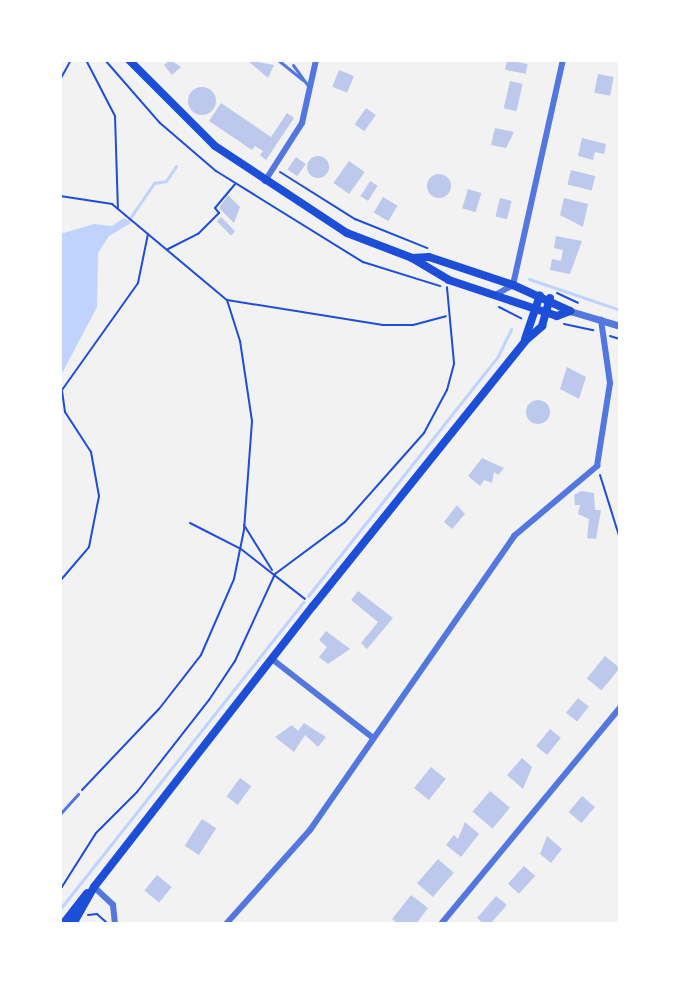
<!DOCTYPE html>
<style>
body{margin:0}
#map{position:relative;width:680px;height:984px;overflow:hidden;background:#f2f2f2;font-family:"Source Serif 4",serif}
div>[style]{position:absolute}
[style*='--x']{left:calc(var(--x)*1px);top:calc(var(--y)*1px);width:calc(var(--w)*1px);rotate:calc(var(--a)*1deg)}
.water>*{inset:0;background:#bfd3fe}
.stream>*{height:3px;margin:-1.5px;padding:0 1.5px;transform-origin:1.5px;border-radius:1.5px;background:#bfd3fe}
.building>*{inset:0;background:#bdc9ec;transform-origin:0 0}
.round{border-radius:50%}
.path>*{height:2px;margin:-1px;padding:0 1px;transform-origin:1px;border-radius:1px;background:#1d4ed8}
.service>*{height:3px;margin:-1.5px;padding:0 1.5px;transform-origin:1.5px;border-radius:1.5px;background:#5277de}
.minor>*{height:6px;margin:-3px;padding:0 3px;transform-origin:3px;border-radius:3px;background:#5277de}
.tertiary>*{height:7px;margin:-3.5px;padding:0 3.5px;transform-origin:3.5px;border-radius:3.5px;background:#5277de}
.secondary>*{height:8px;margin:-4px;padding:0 4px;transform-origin:4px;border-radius:4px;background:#1d4ed8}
span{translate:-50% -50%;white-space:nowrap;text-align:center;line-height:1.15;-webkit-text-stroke:8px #fff;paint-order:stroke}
.frame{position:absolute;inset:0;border:62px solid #fff;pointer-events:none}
</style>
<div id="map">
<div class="water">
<i style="clip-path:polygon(124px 218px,131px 223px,109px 236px,98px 253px,97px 307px,60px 377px,60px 234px,94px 224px,112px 226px)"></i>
</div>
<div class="stream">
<i style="--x:128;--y:221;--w:46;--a:-55.6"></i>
<i style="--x:154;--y:183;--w:12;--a:-9"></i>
<i style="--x:166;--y:181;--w:18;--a:-56"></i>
<i style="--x:529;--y:279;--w:96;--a:18.8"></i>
<i style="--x:308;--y:596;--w:306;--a:-51.6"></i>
<i style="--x:498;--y:356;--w:30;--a:-64"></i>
<i style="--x:60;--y:909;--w:392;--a:-51.6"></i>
</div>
<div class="building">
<i style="clip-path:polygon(170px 60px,181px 67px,172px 75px,164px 65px)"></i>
<i style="clip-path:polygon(247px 60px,274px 65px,268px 78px)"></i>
<i style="left:507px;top:60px;width:21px;height:10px;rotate:11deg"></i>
<i style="left:339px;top:70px;width:16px;height:18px;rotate:22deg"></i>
<i style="left:598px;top:74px;width:16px;height:19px;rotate:11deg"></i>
<i style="left:510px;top:81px;width:13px;height:28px;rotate:13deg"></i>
<i class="round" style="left:188px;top:87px;width:28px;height:28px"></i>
<i style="clip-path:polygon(221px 103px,271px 137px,287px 113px,294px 118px,266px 160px,260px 155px,263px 151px,255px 146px,252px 150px,209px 121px)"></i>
<i style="left:366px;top:108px;width:12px;height:20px;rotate:35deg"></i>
<i style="clip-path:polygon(495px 128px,514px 132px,506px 148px,491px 145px)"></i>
<i style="clip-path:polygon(582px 138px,606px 144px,604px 154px,595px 152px,593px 160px,578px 156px)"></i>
<i class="round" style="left:307px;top:156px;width:22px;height:22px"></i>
<i style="left:296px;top:157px;width:12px;height:15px;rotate:35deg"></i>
<i style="left:349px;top:161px;width:19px;height:27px;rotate:35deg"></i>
<i style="left:571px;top:170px;width:25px;height:15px;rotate:14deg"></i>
<i class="round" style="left:427px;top:174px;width:24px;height:24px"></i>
<i style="left:370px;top:181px;width:9px;height:18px;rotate:32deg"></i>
<i style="left:468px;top:189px;width:14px;height:20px;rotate:17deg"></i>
<i style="clip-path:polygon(228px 195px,240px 207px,234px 223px,219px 208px)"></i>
<i style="left:383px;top:197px;width:17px;height:18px;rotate:31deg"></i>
<i style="left:500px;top:198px;width:12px;height:19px;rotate:14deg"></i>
<i style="clip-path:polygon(564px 198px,588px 204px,583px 227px,560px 215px)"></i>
<i style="left:221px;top:217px;width:20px;height:6px;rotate:45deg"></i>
<i style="clip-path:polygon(556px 236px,582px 241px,570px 274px,550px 270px,552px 259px,561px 261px,563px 250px,554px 248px)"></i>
<i style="clip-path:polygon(567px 367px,586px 377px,579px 399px,560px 389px)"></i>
<i class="round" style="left:526px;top:400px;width:24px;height:24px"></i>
<i style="clip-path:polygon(482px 458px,504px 468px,498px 475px,494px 472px,492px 483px,484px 480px,480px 486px,468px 476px)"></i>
<i style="clip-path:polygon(581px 491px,594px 493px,595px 510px,601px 510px,596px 539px,587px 538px,589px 519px,578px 514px,580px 505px,575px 505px,574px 495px)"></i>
<i style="clip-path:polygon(457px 505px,465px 514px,452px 529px,444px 522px)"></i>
<i style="clip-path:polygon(358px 591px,393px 618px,367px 649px,361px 643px,378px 622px,351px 600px)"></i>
<i style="clip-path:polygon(326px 631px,350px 649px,328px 664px,319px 657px,327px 647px,319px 640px)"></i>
<i style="left:605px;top:656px;width:19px;height:29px;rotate:39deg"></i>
<i style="left:578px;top:698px;width:14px;height:19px;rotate:39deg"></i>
<i style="clip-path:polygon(304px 723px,326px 737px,318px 747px,305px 735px,294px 752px,275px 737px,292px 725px,298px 731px)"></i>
<i style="left:550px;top:729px;width:14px;height:22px;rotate:39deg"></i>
<i style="clip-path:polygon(522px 758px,532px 767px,523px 789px,507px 775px)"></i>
<i style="left:431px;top:767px;width:19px;height:27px;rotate:39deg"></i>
<i style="left:240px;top:778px;width:14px;height:23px;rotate:36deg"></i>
<i style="left:490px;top:791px;width:26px;height:27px;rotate:40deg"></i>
<i style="left:582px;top:796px;width:17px;height:21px;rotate:40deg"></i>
<i style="left:202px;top:819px;width:17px;height:32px;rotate:33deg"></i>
<i style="clip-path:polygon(465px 822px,479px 834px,461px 857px,446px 845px,454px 835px,458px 839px)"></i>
<i style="clip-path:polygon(547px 836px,562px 849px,551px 863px,540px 854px)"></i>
<i style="left:438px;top:859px;width:21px;height:32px;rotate:41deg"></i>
<i style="left:524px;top:866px;width:15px;height:24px;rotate:42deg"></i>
<i style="left:157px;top:875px;width:19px;height:20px;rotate:39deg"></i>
<i style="clip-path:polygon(411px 895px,428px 908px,416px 924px,398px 924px,392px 919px)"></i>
<i style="clip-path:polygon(496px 896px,507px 905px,490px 924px,484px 924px,477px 918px)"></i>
</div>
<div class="path">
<i style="--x:86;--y:60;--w:63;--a:62.6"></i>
<i style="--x:115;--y:116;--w:93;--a:88.2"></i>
<i style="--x:105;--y:60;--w:84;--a:48.9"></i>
<i style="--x:160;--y:123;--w:74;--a:40.6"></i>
<i style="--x:216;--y:171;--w:173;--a:31.8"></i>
<i style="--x:363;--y:262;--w:81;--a:17.3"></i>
<i style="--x:61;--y:78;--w:21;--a:-61"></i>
<i style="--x:280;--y:172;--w:89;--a:32.1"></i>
<i style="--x:355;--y:219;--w:78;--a:21.9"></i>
<i style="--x:60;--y:196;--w:53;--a:8.7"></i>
<i style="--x:112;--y:204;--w:150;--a:39.9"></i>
<i style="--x:227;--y:300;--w:158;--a:9.1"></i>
<i style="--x:383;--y:325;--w:30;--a:0"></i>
<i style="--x:413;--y:325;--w:34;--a:-15"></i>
<i style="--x:168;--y:249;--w:34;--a:-27"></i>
<i style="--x:198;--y:234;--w:30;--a:-45"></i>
<i style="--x:219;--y:213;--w:6;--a:-129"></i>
<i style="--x:215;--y:208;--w:31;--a:-50"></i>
<i style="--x:557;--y:293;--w:23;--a:25"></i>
<i style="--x:499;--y:307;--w:25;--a:27"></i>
<i style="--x:564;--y:324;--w:30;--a:12"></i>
<i style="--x:610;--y:336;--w:10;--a:17"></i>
<i style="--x:600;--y:475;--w:67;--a:72.6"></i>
<i style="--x:190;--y:523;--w:57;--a:27"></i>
<i style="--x:241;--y:549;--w:81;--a:38"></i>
<i style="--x:244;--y:525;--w:53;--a:58.1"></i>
<i style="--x:60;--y:581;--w:45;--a:-49.5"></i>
<i style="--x:89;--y:547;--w:52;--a:-78.9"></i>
<i style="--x:99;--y:496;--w:45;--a:-100.3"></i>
<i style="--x:91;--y:452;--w:48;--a:-123"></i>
<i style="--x:65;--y:412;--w:22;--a:-98"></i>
<i style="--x:62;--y:390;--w:131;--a:-54.6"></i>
<i style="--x:138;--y:283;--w:50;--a:-78.5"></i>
<i style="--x:82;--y:790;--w:112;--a:-46.5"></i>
<i style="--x:159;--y:709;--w:68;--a:-52.1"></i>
<i style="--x:201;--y:655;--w:83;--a:-66.5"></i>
<i style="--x:234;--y:579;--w:50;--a:-78.5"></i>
<i style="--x:244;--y:530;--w:109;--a:-85.8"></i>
<i style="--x:252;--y:421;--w:81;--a:-98.5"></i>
<i style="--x:240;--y:341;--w:43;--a:-107.6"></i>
<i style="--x:60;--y:890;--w:67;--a:-57.7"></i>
<i style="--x:96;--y:833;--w:58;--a:-45"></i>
<i style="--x:137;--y:792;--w:117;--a:-52"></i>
<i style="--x:209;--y:700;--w:47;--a:-56.3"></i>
<i style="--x:235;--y:661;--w:96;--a:-65.3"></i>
<i style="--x:275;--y:574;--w:87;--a:-36.6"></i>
<i style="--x:345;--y:522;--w:119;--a:-48.4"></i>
<i style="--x:424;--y:433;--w:49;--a:-61.9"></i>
<i style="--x:447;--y:390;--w:28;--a:-75"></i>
<i style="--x:454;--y:363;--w:76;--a:-95.3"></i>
<i style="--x:88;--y:915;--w:9;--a:-6"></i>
<i style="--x:97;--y:914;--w:12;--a:42"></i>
</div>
<div class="service">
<i style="--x:278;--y:60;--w:32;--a:39"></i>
<i style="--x:293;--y:65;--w:26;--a:54"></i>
<i style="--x:60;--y:814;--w:27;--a:-48"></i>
</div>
<div class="minor">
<i style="--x:265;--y:181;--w:69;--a:-57.5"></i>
<i style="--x:302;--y:123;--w:65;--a:-77.5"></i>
<i style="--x:495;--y:295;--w:21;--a:-29"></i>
<i style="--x:513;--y:285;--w:230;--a:-77.5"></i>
<i style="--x:272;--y:659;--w:127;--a:38"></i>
<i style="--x:94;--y:887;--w:26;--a:43"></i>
<i style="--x:113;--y:905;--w:19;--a:84"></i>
<i style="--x:226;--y:924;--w:126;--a:-48.2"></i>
<i style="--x:310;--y:830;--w:358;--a:-55.2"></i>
<i style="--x:514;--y:536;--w:109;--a:-40.1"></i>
<i style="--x:597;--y:466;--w:84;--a:-81.1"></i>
<i style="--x:610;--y:383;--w:64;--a:-98.1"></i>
<i style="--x:441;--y:924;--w:281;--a:-50.4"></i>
</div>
<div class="tertiary">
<i style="--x:570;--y:311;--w:52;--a:16.7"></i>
</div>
<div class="secondary">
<i style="--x:129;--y:60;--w:122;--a:45"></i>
<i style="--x:215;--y:146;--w:158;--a:33.4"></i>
<i style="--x:347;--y:233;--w:70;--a:21"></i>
<i style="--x:412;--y:258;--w:17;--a:-3"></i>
<i style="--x:429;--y:257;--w:89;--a:18.4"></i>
<i style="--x:513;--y:285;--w:63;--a:24.5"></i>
<i style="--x:570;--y:311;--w:14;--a:159"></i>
<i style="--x:557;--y:316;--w:114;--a:-161.6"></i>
<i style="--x:449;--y:280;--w:43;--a:-149.3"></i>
<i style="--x:525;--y:339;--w:46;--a:-71.2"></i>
<i style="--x:63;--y:924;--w:39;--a:-52"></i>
<i style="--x:73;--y:924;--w:43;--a:-60.4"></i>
<i style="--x:94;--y:887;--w:356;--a:-52.1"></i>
<i style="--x:313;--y:606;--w:339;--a:-51.3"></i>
<i style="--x:525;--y:341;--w:23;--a:-41"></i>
<i style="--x:542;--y:326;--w:29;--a:-74"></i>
</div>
<div class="frame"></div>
</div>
